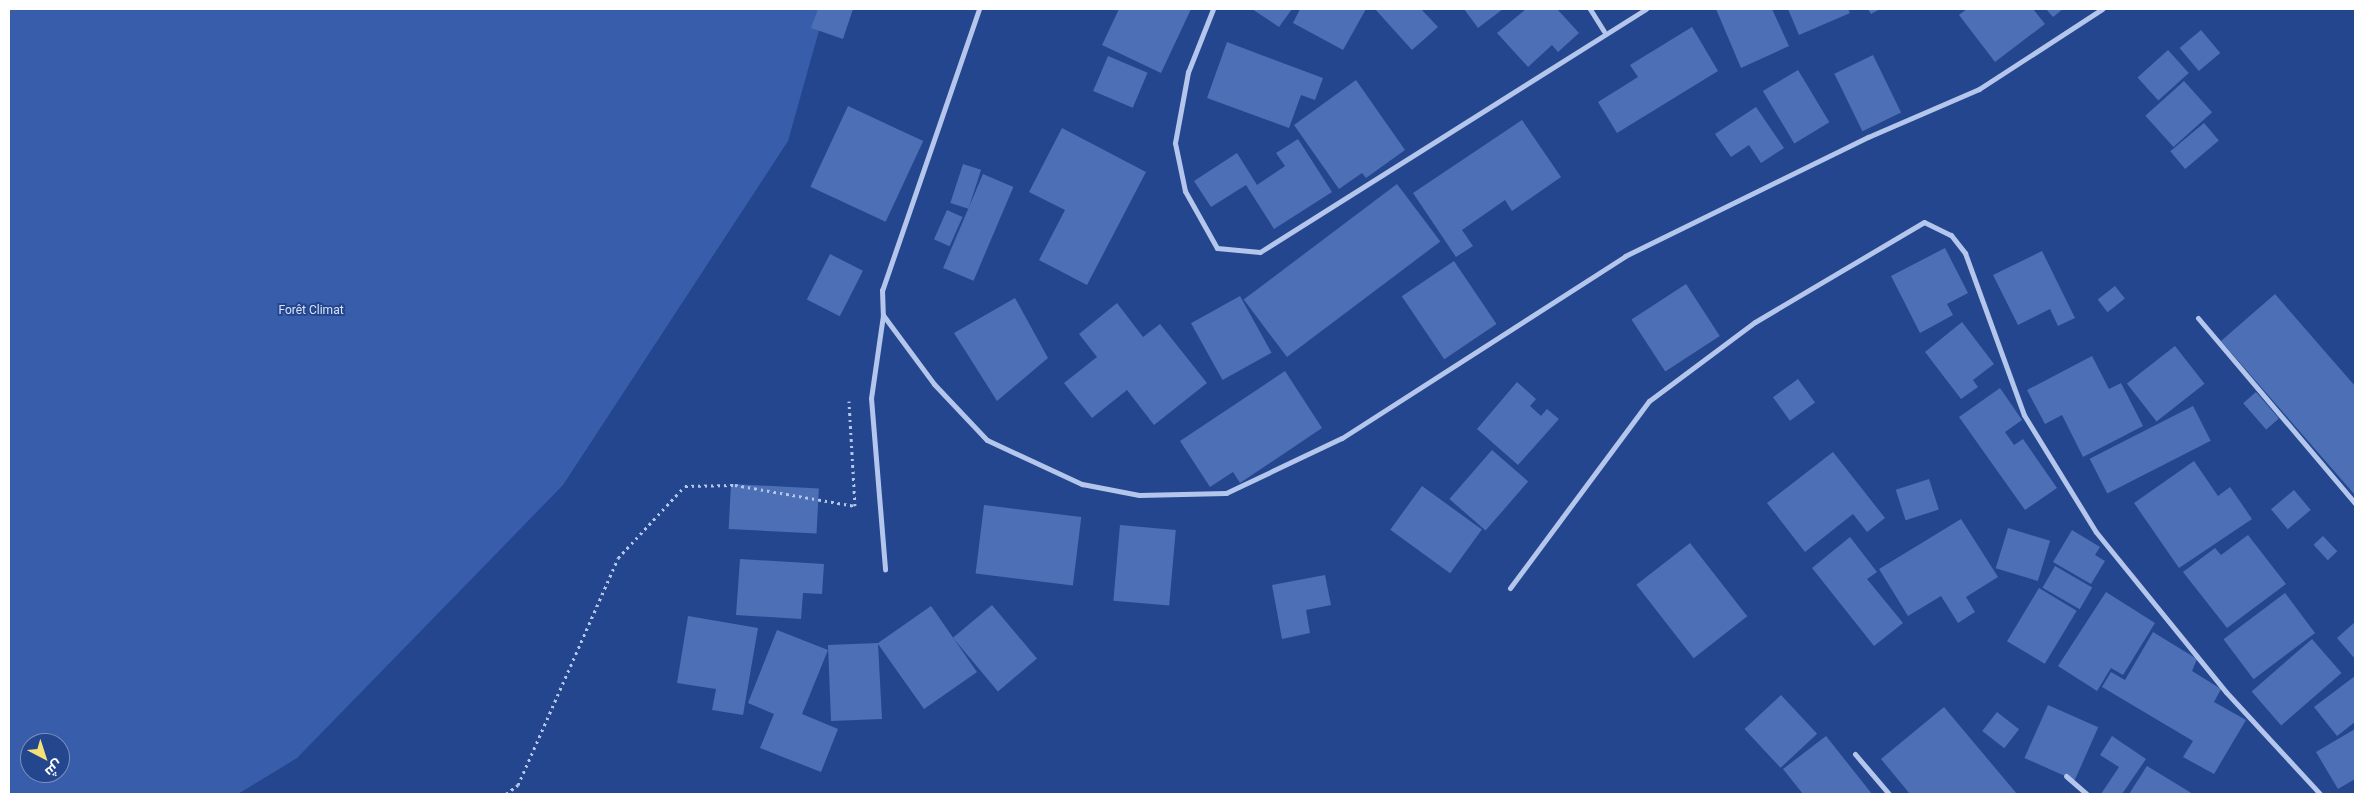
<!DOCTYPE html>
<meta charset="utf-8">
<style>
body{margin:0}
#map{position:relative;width:2364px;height:803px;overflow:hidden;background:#24468e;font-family:Roboto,Cairo,sans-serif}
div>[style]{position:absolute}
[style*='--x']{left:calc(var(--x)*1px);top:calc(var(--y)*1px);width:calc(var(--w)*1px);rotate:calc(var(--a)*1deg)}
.green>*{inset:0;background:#385eab}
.building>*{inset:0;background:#4d6fb5;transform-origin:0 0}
.path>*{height:3px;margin-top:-1.5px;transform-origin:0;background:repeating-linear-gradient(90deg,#b4c6eb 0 2.5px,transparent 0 6.5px)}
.street>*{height:5px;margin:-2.5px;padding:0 2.5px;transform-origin:2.5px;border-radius:2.5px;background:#b4c6eb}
span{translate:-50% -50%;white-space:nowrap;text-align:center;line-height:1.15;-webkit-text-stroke:4px #24468e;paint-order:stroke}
.park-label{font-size:12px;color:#d9e3f8}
.frame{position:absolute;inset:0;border:10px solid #fff;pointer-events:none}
.north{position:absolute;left:20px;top:733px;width:50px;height:50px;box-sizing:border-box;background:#24468e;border:1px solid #7c90bb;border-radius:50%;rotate:140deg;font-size:14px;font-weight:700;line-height:20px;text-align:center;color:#fff}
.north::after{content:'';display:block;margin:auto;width:18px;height:22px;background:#f6e178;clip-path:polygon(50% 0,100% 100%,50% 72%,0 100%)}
</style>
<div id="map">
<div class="green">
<i style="clip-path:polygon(evenodd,9px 9px,825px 9px,788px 141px,563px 485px,297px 758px,238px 794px,9px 794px,9px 9px,30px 743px,60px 743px,60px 773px,30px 773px,30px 743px)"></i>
</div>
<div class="building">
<i style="clip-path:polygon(818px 9px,853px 9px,843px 39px,811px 28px)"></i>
<i style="clip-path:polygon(1119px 9px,1191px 9px,1161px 73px,1102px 45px)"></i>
<i style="clip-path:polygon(1252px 9px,1292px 9px,1279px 27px)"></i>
<i style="clip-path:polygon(1300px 9px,1366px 9px,1343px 50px,1293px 23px)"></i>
<i style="clip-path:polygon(1375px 9px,1421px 9px,1438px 27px,1412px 50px)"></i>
<i style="clip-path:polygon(1464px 9px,1503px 9px,1478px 28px)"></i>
<i style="clip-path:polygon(1526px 9px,1557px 9px,1579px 33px,1558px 52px,1552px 45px,1528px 67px,1497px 33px)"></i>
<i style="clip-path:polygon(1716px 9px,1772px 9px,1789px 46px,1741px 68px)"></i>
<i style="clip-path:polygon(1788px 9px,1848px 9px,1850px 13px,1799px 35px)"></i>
<i style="clip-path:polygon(1868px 9px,1880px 9px,1871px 14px)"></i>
<i style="clip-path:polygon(1967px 9px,2033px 9px,2045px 24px,1995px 62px,1959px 15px)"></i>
<i style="clip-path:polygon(2046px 9px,2063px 9px,2053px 17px)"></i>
<i style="clip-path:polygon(1692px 27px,1718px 71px,1617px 133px,1598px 102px,1638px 77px,1630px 65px)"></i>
<i style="left:2201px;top:30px;width:30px;height:28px;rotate:50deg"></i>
<i style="clip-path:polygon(1227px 42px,1323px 78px,1315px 100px,1301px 95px,1289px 128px,1207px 98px)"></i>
<i style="left:2168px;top:50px;width:31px;height:41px;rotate:48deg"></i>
<i style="left:1873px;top:55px;width:64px;height:43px;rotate:64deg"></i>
<i style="left:1108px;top:56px;width:43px;height:38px;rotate:23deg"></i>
<i style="left:1798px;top:70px;width:61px;height:41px;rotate:59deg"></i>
<i style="clip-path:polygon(1356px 80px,1405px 150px,1366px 178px,1362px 173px,1339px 189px,1294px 125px)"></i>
<i style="left:2184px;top:81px;width:42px;height:52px;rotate:48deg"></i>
<i style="left:848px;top:106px;width:83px;height:89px;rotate:25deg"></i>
<i style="clip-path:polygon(1756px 107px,1784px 148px,1761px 163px,1749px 145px,1731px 157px,1715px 134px)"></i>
<i style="clip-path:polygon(1522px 120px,1561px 177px,1512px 211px,1505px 200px,1462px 230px,1473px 246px,1456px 257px,1413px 193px)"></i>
<i style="left:2204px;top:123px;width:23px;height:44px;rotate:50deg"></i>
<i style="clip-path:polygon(1062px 128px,1146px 172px,1087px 285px,1039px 260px,1065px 210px,1029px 192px)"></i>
<i style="clip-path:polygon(1298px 139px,1332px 192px,1274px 229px,1246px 185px,1211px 207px,1194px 181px,1237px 153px,1257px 185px,1285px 166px,1276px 153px)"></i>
<i style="left:963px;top:164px;width:19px;height:41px;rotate:18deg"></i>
<i style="left:983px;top:174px;width:33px;height:102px;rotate:23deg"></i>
<i style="left:1397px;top:184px;width:72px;height:192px;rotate:53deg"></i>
<i style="left:947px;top:210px;width:17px;height:32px;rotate:24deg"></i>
<i style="clip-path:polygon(1945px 248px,1968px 293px,1947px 304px,1953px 315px,1920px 333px,1891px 276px)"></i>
<i style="clip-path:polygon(2042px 251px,2075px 318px,2058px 326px,2050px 309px,2018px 325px,1993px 275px)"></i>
<i style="left:830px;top:254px;width:37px;height:51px;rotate:27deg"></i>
<i style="left:1454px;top:261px;width:76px;height:63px;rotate:56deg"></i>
<i style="left:1686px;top:284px;width:62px;height:65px;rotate:57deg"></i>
<i style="left:2115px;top:286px;width:16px;height:22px;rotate:52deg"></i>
<i style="clip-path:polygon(2275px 294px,2355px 386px,2355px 495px,2221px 341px)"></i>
<i style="left:1240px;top:296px;width:65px;height:56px;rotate:61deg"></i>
<i style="clip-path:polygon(1015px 298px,1048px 358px,997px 401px,954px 333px)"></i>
<i style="clip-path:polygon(1117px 303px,1143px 337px,1160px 324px,1207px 383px,1154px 425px,1127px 390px,1092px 418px,1064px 383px,1097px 357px,1079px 334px)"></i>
<i style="clip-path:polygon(1962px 322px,1994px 364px,1973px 380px,1978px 387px,1961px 399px,1925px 352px)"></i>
<i style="left:2175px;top:346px;width:48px;height:61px;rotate:52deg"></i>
<i style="clip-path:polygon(2092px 356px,2109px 389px,2121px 383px,2143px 426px,2083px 457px,2062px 415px,2045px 424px,2027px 390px)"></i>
<i style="clip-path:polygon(1285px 371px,1322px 428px,1240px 483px,1233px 472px,1210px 487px,1180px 441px)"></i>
<i style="left:1798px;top:379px;width:29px;height:31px;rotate:54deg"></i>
<i style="clip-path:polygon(1517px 382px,1536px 399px,1530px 406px,1541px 416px,1547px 409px,1559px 419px,1518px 465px,1477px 429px)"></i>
<i style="clip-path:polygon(2000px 388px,2022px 420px,2005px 432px,2014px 445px,2023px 439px,2057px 488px,2025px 510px,1959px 417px)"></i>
<i style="left:2256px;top:392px;width:35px;height:17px;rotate:49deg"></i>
<i style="left:2193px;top:406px;width:39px;height:116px;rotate:63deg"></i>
<i style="left:1492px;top:450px;width:48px;height:65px;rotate:41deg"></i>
<i style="clip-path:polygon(1833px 452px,1885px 518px,1867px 532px,1853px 514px,1805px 552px,1767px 503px)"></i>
<i style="clip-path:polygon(2194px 461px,2218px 496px,2230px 487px,2252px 519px,2179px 568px,2134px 503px)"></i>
<i style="left:1929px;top:479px;width:32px;height:35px;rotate:72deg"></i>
<i style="left:731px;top:484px;width:88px;height:45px;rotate:3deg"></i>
<i style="left:1422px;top:486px;width:74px;height:54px;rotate:36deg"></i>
<i style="left:2294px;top:490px;width:26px;height:30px;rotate:50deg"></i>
<i style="left:984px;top:505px;width:98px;height:69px;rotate:7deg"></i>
<i style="clip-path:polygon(1961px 519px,1998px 577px,1966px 597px,1975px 612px,1958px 623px,1941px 596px,1908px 616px,1879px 569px)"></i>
<i style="left:1120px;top:525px;width:56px;height:76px;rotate:5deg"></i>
<i style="left:2008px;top:528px;width:44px;height:42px;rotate:17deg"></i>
<i style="clip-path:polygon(2072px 530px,2100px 547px,2095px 555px,2105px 561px,2091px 584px,2053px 562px)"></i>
<i style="clip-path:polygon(2248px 535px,2286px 584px,2227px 628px,2183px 572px,2215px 548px,2221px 555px)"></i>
<i style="left:2323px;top:536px;width:21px;height:13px;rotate:47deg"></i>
<i style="clip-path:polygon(1850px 537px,1877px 572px,1867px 579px,1903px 623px,1874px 646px,1812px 568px)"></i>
<i style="left:1690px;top:543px;width:93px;height:68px;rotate:52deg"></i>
<i style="clip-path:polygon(740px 559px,824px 564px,822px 594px,803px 593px,801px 619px,736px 615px)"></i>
<i style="left:2055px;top:566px;width:43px;height:25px;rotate:30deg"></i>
<i style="clip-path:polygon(1325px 575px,1331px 605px,1306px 610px,1310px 633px,1282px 639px,1272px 585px)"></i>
<i style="left:2039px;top:588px;width:44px;height:62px;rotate:31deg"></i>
<i style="clip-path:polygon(2106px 592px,2155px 623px,2123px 675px,2111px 668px,2097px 691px,2058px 666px)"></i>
<i style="left:2285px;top:593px;width:50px;height:77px;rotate:53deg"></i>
<i style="left:992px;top:605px;width:70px;height:51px;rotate:50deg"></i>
<i style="clip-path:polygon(931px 606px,977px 672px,924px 709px,878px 644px,882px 719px,831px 721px,828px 645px,878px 643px)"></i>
<i style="clip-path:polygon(688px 616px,758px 628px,743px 715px,712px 710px,716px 689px,677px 683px)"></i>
<i style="clip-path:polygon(2355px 622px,2355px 659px,2337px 638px)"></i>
<i style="clip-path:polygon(777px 630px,828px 650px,802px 714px,838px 729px,821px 772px,760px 748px,774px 714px,748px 703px)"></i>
<i style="clip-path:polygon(2153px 632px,2197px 659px,2192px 671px,2221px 689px,2214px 702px,2246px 720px,2214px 774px,2183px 757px,2193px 741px,2102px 687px,2111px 672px,2125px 680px)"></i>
<i style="left:2312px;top:639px;width:45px;height:80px;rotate:49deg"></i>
<i style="clip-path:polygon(2355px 676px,2355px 722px,2337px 736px,2314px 707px)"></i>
<i style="left:1781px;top:695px;width:53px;height:50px;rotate:47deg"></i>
<i style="left:2048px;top:705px;width:55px;height:58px;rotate:24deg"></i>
<i style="clip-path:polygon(1944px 707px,2017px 794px,1910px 794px,1881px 759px)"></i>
<i style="left:1997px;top:712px;width:28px;height:24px;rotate:38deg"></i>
<i style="clip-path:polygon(2355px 729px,2355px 779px,2338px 789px,2316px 752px)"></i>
<i style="clip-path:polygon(1826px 736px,1872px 794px,1803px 794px,1783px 769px)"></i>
<i style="clip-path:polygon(2112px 736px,2146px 759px,2122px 794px,2101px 794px,2119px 767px,2100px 755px)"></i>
<i style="clip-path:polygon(2147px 766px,2193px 794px,2129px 794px)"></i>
</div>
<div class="path">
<i style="--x:506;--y:794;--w:15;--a:-37"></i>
<i style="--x:518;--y:785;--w:248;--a:-66.2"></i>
<i style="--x:618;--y:558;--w:98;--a:-47.1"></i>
<i style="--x:685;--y:486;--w:50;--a:-1.1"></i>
<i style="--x:735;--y:485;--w:122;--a:9.9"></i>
<i style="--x:855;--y:506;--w:105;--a:-93.3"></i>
</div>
<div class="street">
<i style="--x:979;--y:9;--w:297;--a:109"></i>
<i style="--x:882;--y:290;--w:25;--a:88"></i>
<i style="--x:883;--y:315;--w:86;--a:53.5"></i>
<i style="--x:934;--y:384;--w:77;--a:46.6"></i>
<i style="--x:987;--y:440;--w:105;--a:24.9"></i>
<i style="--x:1082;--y:484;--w:58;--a:10.9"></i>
<i style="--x:1139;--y:495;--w:87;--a:-1.3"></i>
<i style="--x:1226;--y:493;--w:128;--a:-25.4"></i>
<i style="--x:1342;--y:438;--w:336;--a:-32.7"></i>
<i style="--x:1625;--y:256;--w:271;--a:-26.1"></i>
<i style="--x:1868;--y:137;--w:121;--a:-23.4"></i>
<i style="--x:1979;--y:89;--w:147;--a:-33"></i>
<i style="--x:1213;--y:9;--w:68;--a:111.6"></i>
<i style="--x:1188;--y:72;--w:72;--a:100.4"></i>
<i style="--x:1175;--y:143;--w:49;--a:78.2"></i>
<i style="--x:1185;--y:191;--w:65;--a:60.7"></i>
<i style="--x:1217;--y:248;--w:43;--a:5.3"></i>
<i style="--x:1260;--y:252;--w:456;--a:-32.2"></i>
<i style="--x:1590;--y:9;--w:26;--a:58"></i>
<i style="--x:883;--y:315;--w:84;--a:98.2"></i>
<i style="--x:871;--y:398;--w:172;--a:85.3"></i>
<i style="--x:2198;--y:318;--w:243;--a:49.7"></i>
<i style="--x:1510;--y:588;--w:233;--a:-53.4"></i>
<i style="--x:1649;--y:401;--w:132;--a:-36.7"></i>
<i style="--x:1755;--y:322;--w:196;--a:-30.6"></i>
<i style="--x:1924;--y:222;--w:30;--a:26"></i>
<i style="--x:1951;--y:235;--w:23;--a:52"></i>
<i style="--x:1965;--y:253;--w:172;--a:70"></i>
<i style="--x:2024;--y:415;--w:137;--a:58.4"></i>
<i style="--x:2096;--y:532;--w:206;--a:50.9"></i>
<i style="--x:2226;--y:692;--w:139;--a:47.3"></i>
<i style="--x:1855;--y:754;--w:52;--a:49.6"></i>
<i style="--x:2066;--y:776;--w:28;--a:41"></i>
</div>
<div class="park-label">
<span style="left:311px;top:311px">Forêt Climat</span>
</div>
<div class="frame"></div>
<div class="north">ش</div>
</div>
